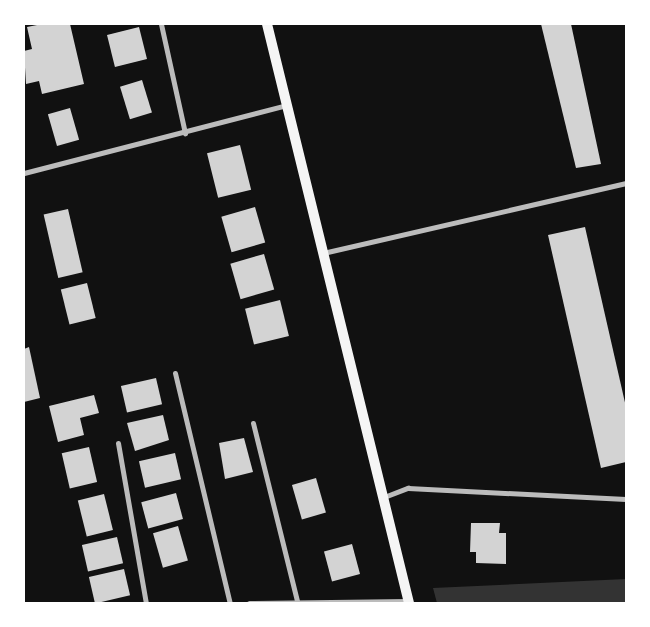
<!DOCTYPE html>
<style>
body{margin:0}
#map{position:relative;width:650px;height:627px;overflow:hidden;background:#111;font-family:Figtree,sans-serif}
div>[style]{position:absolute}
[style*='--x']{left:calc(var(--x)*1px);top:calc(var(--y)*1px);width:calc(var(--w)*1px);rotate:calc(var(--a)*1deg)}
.water>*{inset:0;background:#333}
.building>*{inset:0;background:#d3d3d3;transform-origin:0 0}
.minor>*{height:5px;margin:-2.5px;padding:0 2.5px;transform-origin:2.5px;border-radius:2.5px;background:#bcbcbc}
.secondary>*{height:10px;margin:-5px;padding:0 5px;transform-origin:5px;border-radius:5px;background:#f5f5f5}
span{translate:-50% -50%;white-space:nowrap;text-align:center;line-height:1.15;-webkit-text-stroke:4px #fff;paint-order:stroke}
.frame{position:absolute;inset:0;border:25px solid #fff;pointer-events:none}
</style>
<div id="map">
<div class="water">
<i style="clip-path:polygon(626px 579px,626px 603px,437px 603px,433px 588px)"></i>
</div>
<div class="building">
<i style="clip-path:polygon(42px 24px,70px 24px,84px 84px,42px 94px,39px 81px,26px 84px,24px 51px,32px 49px,27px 27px)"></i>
<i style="clip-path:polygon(541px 24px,571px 24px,601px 164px,576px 168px)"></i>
<i style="left:139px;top:27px;width:33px;height:33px;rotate:76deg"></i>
<i style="left:142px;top:80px;width:34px;height:23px;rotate:73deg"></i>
<i style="left:70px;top:108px;width:33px;height:23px;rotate:74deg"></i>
<i style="left:240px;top:145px;width:46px;height:34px;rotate:76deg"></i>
<i style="left:255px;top:207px;width:37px;height:35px;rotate:74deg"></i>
<i style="left:68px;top:209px;width:65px;height:25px;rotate:77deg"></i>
<i style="clip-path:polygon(585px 227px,626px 407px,626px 462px,601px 468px,548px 235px)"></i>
<i style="left:264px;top:254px;width:37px;height:35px;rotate:74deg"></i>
<i style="left:87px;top:283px;width:36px;height:27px;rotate:76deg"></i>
<i style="left:280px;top:300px;width:37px;height:36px;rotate:76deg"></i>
<i style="clip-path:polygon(29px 347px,40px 398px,24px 402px,24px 349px)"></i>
<i style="left:156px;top:378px;width:27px;height:36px;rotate:77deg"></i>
<i style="clip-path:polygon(94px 395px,99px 413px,80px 418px,84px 435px,58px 442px,49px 406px)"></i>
<i style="clip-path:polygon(163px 415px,169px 440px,135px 451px,127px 423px)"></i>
<i style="clip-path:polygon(244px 438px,253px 472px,225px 479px,219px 443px)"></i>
<i style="left:89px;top:447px;width:36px;height:28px;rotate:77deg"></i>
<i style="left:175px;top:453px;width:27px;height:37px;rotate:77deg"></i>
<i style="left:316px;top:478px;width:36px;height:25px;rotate:74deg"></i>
<i style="left:176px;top:493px;width:27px;height:36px;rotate:75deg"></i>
<i style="left:104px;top:494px;width:37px;height:27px;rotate:76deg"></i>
<i style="clip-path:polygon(471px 523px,500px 523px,499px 533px,506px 533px,506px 564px,476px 563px,476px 552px,470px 552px)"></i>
<i style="left:178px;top:526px;width:36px;height:26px;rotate:74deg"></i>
<i style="left:117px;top:537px;width:27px;height:36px;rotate:77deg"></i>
<i style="left:352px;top:544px;width:31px;height:29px;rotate:75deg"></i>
<i style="left:124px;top:569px;width:27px;height:36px;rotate:77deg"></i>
</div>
<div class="minor">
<i style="--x:161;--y:24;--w:112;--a:77.6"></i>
<i style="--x:24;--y:173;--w:272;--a:-14.5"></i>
<i style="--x:323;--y:253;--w:311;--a:-13"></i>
<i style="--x:175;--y:373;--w:236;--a:76.6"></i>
<i style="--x:253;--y:423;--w:183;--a:76.1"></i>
<i style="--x:118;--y:443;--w:162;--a:80.1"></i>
<i style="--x:384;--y:497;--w:26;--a:-21"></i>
<i style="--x:408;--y:488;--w:218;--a:2.9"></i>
<i style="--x:249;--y:603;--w:159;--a:-0.7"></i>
</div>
<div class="secondary">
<i style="--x:267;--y:24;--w:596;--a:76.22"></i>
</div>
<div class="frame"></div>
</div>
